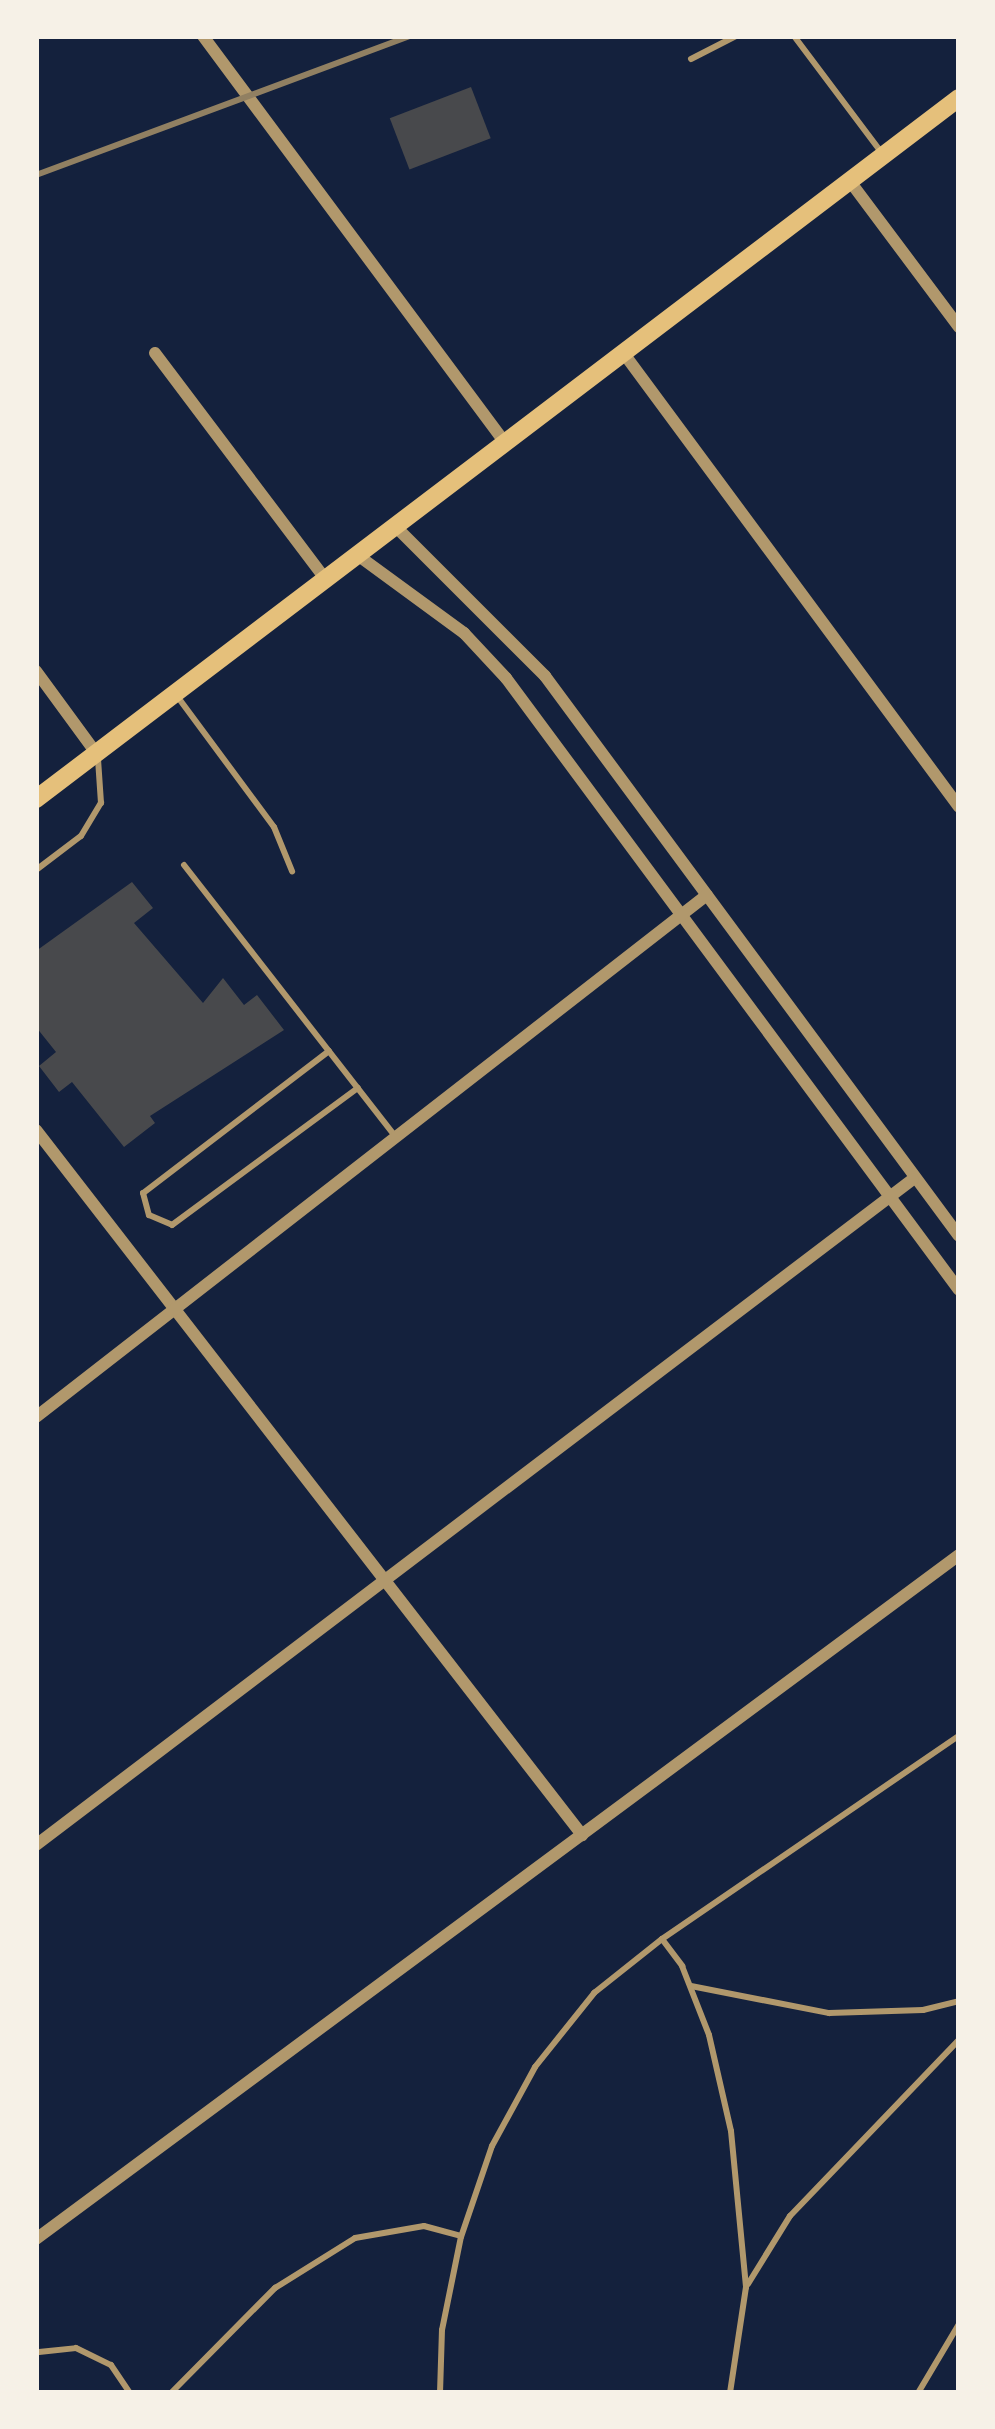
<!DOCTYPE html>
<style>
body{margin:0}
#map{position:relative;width:995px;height:2429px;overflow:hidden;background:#14213d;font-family:"Playfair Display",serif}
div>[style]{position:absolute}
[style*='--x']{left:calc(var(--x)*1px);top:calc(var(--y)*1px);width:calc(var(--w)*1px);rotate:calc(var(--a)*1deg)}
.building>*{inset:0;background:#48494c;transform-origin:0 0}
.service>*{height:6px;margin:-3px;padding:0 3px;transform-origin:3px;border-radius:3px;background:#b1986c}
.minor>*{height:12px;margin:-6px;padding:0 6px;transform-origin:6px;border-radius:6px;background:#b1986c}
.primary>*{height:18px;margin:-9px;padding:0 9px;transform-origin:9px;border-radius:9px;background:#e5c07b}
.rail>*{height:6px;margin:-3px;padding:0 3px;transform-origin:3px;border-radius:3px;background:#918062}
span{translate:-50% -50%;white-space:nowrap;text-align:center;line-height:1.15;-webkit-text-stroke:9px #f6f1e7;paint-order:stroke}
.frame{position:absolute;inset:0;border:39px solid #f6f1e7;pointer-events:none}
</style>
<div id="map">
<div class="building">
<i style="left:471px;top:87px;width:55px;height:87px;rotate:69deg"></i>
<i style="clip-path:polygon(132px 882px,153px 908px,134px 923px,203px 1003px,223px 978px,244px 1005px,257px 995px,284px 1030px,150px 1116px,155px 1123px,124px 1147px,72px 1082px,59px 1092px,39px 1066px,56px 1052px,36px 1027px,36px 951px)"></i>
</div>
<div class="service">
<i style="--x:794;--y:36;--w:145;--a:53.1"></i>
<i style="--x:691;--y:59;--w:51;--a:-27.1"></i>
<i style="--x:177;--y:696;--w:163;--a:53.5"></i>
<i style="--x:274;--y:827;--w:48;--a:67.8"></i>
<i style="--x:184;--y:865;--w:342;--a:52.1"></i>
<i style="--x:36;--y:870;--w:56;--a:-37.1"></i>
<i style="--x:81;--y:836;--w:39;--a:-59"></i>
<i style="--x:101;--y:803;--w:44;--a:-93.9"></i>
<i style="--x:329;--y:1051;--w:234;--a:142.6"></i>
<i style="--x:143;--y:1193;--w:23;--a:75"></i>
<i style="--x:149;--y:1215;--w:25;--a:23"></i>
<i style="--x:172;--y:1225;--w:231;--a:-36.4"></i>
<i style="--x:662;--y:1939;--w:34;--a:53"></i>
<i style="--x:682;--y:1966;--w:74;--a:68.6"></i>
<i style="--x:709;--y:2035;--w:98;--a:77.1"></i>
<i style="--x:731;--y:2131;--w:157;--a:84.5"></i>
<i style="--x:746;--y:2287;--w:107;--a:98.6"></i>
<i style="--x:691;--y:1986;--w:141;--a:11.1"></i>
<i style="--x:829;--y:2013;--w:94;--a:-1.8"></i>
<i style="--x:923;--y:2010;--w:37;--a:-14"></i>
<i style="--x:748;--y:2284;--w:80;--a:-58.3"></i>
<i style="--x:790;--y:2216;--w:244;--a:-46.2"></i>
<i style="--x:36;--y:2349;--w:12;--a:90"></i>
<i style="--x:39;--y:2352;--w:37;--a:-6"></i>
<i style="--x:76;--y:2348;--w:39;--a:26"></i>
<i style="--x:111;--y:2365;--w:34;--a:56"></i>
<i style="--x:171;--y:2393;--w:148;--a:-45.3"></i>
<i style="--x:275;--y:2288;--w:94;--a:-32"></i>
<i style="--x:355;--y:2238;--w:70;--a:-9.9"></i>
<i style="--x:424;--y:2226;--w:38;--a:15"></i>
<i style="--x:440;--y:2393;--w:63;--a:-88.2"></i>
<i style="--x:442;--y:2330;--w:95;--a:-78.5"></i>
<i style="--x:461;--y:2237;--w:96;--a:-71.2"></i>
<i style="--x:492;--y:2146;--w:90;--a:-61.4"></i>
<i style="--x:535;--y:2067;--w:95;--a:-51.4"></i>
<i style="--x:594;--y:1993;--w:87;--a:-38.5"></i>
<i style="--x:662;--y:1939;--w:360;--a:-34.4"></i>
<i style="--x:918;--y:2393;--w:80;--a:-59.3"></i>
</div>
<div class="minor">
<i style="--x:203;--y:36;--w:503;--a:53.4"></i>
<i style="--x:849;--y:180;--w:184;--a:53.2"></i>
<i style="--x:622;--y:351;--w:567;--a:53.53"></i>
<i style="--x:155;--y:353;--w:283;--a:53"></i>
<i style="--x:394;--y:525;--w:214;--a:45"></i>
<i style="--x:545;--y:676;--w:696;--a:53.53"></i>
<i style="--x:356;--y:554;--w:134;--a:36.2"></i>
<i style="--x:464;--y:633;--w:62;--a:47"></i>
<i style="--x:506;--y:678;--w:761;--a:53.49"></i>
<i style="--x:36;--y:671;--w:102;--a:53.8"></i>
<i style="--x:36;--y:1130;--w:892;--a:52.24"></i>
<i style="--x:36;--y:1417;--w:850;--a:-37.88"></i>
<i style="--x:36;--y:1845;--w:1101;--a:-37.21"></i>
<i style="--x:36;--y:2239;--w:1149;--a:-36.54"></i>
</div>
<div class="primary">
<i style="--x:36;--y:799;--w:1159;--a:-37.22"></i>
</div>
<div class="rail">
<i style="--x:36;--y:175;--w:398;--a:-20.4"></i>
</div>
<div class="frame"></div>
</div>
